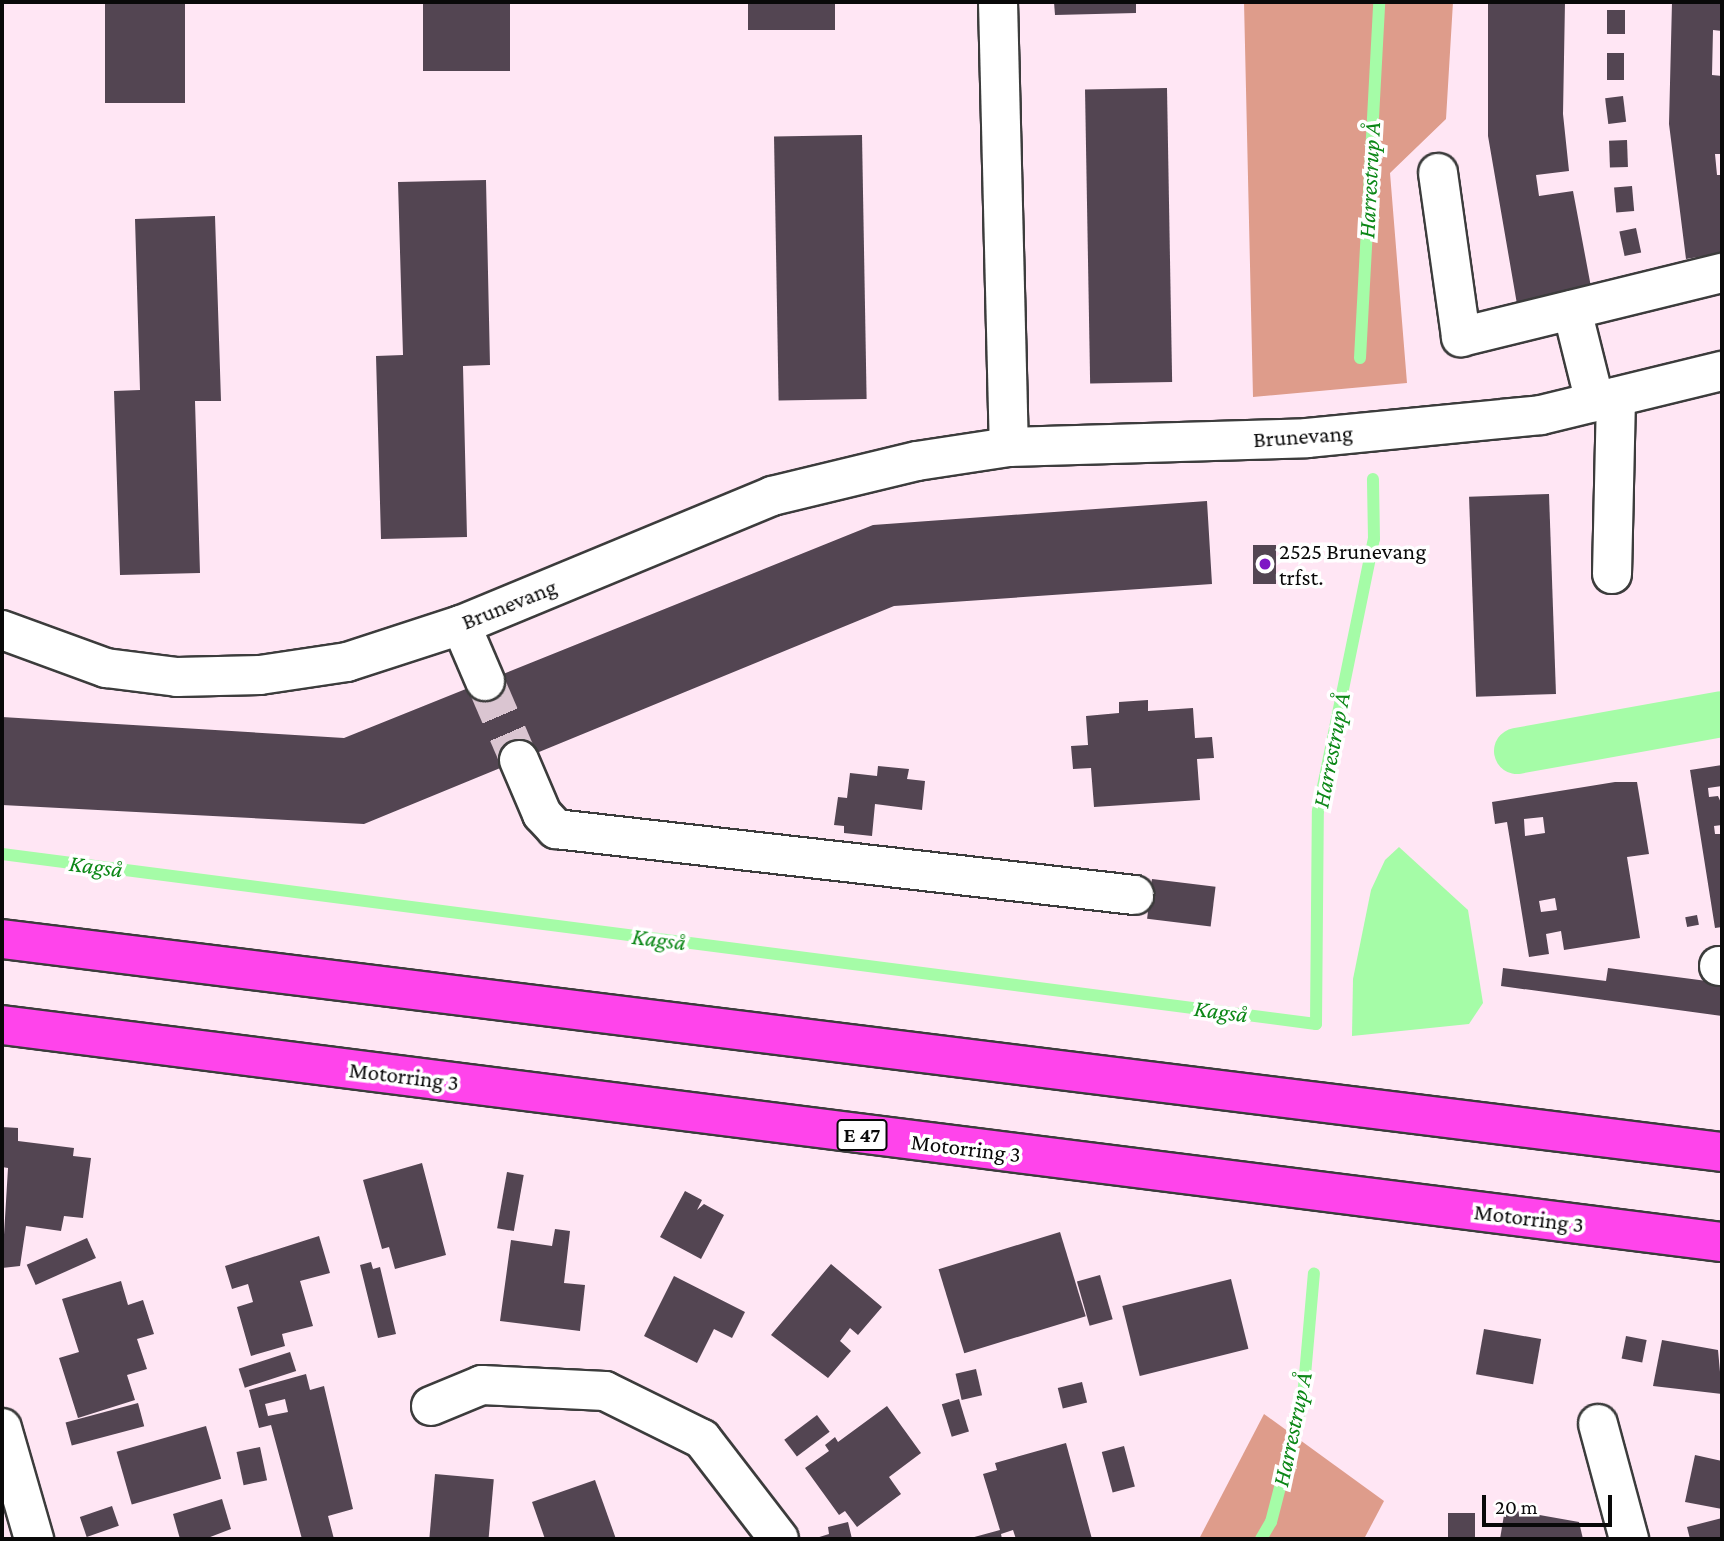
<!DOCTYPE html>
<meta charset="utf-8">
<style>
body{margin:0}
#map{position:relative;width:1724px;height:1541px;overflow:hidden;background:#ffe6f4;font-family:"Crimson Pro",serif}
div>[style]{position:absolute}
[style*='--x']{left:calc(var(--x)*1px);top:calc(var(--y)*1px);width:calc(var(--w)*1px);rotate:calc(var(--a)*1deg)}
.forest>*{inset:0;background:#de9c8b}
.water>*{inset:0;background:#a5fca7}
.stream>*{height:12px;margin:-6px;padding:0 6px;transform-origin:6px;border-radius:6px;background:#a5fca7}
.canal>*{height:46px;margin:-23px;padding:0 23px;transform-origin:23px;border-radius:23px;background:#a5fca7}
.building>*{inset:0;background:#534552;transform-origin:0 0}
.minor-tunnel>*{height:38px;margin-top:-19px;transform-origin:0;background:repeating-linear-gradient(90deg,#dac5d1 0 38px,transparent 0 57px)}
.roads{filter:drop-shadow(2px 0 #3c3c3c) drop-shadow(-2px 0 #3c3c3c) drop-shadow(0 2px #3c3c3c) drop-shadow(0 -2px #3c3c3c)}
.minor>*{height:38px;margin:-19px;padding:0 19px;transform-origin:19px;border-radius:19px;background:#fff}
.highway>*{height:38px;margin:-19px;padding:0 19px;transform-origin:19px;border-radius:19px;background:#ff44eb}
.dots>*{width:19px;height:19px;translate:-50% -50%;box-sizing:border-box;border:4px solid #fff;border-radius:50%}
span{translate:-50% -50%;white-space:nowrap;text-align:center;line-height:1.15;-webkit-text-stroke:7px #fff;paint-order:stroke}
.shield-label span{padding:2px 5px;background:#fff;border:2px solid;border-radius:5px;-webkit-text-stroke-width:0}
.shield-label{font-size:21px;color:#090909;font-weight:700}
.street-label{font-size:23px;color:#090909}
.poi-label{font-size:23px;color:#090909}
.left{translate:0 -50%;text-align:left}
.water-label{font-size:24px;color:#0b8716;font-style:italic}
.frame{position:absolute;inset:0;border:4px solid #090909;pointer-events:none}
.scale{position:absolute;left:1482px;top:1495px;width:130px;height:32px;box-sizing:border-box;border:4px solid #090909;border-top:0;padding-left:9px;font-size:21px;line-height:24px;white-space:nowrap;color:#090909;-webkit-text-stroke:5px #fff;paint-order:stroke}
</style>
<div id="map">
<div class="forest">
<i style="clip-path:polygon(1244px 2px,1453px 2px,1446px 119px,1390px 173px,1407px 383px,1253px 397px)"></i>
<i style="clip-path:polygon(1264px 1414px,1384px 1501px,1364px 1539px,1199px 1539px)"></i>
</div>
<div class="water">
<i style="clip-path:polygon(1399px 847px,1468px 910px,1483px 1003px,1469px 1024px,1352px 1036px,1353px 979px,1371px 890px,1385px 860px)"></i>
</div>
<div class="stream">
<i style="--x:1360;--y:358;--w:357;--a:-86.9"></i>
<i style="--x:2;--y:854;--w:1325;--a:7.37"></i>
<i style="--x:1316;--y:1024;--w:213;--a:-89.5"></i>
<i style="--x:1318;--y:811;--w:278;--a:-78.4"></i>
<i style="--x:1374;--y:539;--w:60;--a:-91"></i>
<i style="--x:1261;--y:1539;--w:20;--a:-60"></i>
<i style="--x:1271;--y:1522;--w:128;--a:-75.5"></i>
<i style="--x:1303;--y:1398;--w:125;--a:-85"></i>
</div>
<div class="canal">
<i style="--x:1517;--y:751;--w:208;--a:-10.2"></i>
</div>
<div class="building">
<i style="left:105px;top:2px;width:80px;height:101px"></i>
<i style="left:423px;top:2px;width:87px;height:69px"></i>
<i style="left:748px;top:2px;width:87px;height:28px"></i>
<i style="clip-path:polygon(1054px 2px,1136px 2px,1136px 13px,1055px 15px)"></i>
<i style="clip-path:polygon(1488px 2px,1565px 2px,1563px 114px,1569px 171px,1536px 175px,1539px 196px,1573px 191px,1591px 287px,1518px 310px,1488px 136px)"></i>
<i style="clip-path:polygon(1672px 2px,1722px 2px,1722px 31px,1713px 30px,1712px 75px,1722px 76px,1722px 154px,1715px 154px,1717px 175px,1722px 175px,1722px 253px,1686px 259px,1669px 124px)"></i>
<i style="left:1607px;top:10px;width:18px;height:24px"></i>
<i style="left:1607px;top:53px;width:17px;height:27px"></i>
<i style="left:1167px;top:88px;width:294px;height:82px;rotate:89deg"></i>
<i style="left:1623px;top:96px;width:26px;height:18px;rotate:83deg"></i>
<i style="left:862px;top:135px;width:264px;height:88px;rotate:89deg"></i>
<i style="left:1627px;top:140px;width:27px;height:18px;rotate:88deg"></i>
<i style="clip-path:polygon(486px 180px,490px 365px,463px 366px,467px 537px,381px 539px,376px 356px,403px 355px,398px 182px)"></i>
<i style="left:1632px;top:186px;width:25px;height:18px;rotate:85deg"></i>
<i style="clip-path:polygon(215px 216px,221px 401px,195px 401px,200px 573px,120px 575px,114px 391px,140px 390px,135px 219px)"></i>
<i style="left:1636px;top:228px;width:25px;height:17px;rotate:78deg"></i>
<i style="left:1549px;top:494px;width:200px;height:80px;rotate:88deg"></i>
<i style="clip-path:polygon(1207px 501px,1212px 584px,894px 606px,364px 824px,2px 805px,2px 717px,344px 738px,873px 525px)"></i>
<i style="left:1253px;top:545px;width:23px;height:39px"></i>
<i style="clip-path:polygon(1148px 700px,1148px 711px,1193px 708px,1195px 738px,1212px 737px,1214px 758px,1197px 759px,1200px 800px,1094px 807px,1091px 768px,1073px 769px,1071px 746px,1088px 745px,1086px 716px,1119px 713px,1119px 702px)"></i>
<i style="clip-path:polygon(1722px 765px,1722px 786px,1708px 788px,1709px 797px,1718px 796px,1722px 805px,1722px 825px,1714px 826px,1715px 834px,1722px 834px,1722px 927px,1715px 928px,1690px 770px)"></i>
<i style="clip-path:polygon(878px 766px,909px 769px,907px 779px,925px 781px,922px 810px,875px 804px,872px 836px,844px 833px,844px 826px,834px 825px,838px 797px,847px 798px,850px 773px,877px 776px)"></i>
<i style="clip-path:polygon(evenodd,1615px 782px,1637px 782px,1649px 854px,1627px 857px,1640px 938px,1564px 950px,1561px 931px,1546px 934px,1549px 954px,1529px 957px,1507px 822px,1495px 824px,1492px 802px,1615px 782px,1543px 817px,1545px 833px,1525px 836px,1524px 819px,1543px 817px,1615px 782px,1555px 898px,1557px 910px,1541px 912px,1539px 901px,1555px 898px)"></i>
<i style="left:1152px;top:879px;width:64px;height:40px;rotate:7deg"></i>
<i style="left:1697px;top:915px;width:10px;height:12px;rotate:79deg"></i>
<i style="clip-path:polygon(1503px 968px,1606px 981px,1608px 968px,1722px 983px,1722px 1016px,1501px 986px)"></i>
<i style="clip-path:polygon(2px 1127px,18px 1128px,18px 1141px,74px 1148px,73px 1156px,91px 1158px,83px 1218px,64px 1216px,61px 1231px,26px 1226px,20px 1266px,2px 1268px,8px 1168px,2px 1167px)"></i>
<i style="clip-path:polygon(422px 1163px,446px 1255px,395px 1269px,389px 1247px,382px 1249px,363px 1180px)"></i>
<i style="left:507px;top:1172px;width:17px;height:57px;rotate:10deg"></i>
<i style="clip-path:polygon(685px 1191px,702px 1200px,697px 1210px,704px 1204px,724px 1215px,701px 1259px,660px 1237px)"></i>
<i style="clip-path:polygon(555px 1229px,570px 1231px,564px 1283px,585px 1285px,580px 1331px,500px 1321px,511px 1240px,552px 1246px)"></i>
<i style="left:1060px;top:1232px;width:88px;height:127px;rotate:73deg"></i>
<i style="clip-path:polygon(319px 1236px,330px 1273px,300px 1281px,313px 1326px,282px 1334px,285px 1346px,251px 1356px,237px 1307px,253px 1302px,248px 1284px,232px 1289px,225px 1266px)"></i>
<i style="left:87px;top:1238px;width:22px;height:66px;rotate:66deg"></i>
<i style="clip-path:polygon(371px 1262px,373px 1269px,380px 1267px,396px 1334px,378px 1338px,360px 1265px)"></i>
<i style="clip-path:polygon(831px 1264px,882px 1307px,858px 1335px,850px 1328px,840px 1341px,851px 1351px,828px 1378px,771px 1335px)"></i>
<i style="left:1100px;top:1275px;width:46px;height:24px;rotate:74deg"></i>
<i style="clip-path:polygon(674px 1276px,745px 1312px,732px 1338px,714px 1329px,697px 1363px,644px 1336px)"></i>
<i style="left:1231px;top:1279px;width:72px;height:112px;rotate:76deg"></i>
<i style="clip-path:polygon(121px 1281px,128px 1305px,143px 1300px,154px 1334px,137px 1339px,147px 1369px,127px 1375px,135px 1400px,78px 1418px,59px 1358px,79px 1352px,62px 1299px)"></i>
<i style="left:1484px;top:1329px;width:58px;height:46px;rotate:10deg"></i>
<i style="left:1626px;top:1336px;width:21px;height:23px;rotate:11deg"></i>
<i style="clip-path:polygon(1662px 1340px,1718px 1350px,1722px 1394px,1653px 1386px)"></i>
<i style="left:290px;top:1352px;width:20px;height:54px;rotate:72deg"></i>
<i style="left:976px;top:1369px;width:27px;height:21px;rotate:77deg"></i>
<i style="clip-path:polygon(evenodd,306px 1374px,310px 1390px,324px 1386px,353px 1509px,328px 1516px,334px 1539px,302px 1539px,271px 1425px,259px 1428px,249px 1390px,306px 1374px,285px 1399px,288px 1412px,268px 1416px,265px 1404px,285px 1399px)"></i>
<i style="left:1082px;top:1382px;width:21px;height:25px;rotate:76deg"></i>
<i style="left:959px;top:1399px;width:34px;height:18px;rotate:73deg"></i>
<i style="left:138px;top:1403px;width:24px;height:75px;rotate:75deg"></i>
<i style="clip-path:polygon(887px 1406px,921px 1453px,889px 1477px,901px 1494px,857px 1527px,845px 1511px,839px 1515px,805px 1468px,829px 1451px,825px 1445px,835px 1437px,838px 1442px)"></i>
<i style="left:817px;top:1415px;width:21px;height:41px;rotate:53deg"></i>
<i style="left:206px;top:1426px;width:55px;height:93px;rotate:74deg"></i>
<i style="clip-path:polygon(1066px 1443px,1092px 1539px,1016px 1539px,1013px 1530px,1001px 1534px,1002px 1539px,967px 1539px,1000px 1530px,983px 1474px,997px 1470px,995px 1463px)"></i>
<i style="left:1124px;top:1446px;width:42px;height:23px;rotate:75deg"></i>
<i style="left:260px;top:1447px;width:34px;height:24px;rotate:78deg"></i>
<i style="clip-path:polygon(1695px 1455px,1722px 1461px,1722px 1509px,1685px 1502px)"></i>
<i style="left:435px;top:1474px;width:59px;height:65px;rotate:5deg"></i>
<i style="clip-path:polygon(595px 1480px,616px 1539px,545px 1539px,532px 1502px)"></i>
<i style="clip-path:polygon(222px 1499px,231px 1529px,205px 1539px,180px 1539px,173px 1514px)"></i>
<i style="left:112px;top:1506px;width:21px;height:34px;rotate:71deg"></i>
<i style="clip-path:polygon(1505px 1509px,1579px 1522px,1583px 1539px,1500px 1539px)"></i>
<i style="left:1448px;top:1513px;width:27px;height:26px"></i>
<i style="clip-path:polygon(1722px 1518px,1722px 1539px,1690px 1539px,1687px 1527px)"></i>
<i style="clip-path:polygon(848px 1522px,852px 1539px,813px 1539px,829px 1534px,828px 1527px)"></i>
</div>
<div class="minor-tunnel">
<i style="--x:485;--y:681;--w:86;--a:66.7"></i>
</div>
<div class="roads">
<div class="minor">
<i style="--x:998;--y:2;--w:445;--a:88.6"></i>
<i style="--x:1438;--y:173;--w:166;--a:82"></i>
<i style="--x:1461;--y:337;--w:269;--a:-13.8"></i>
<i style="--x:1572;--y:310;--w:95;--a:76"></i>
<i style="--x:1612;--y:574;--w:177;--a:-88.7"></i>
<i style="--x:461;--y:625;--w:61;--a:66.8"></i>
<i style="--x:2;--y:630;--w:111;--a:20.1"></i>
<i style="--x:106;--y:668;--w:72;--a:7.2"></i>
<i style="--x:177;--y:677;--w:83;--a:-1.4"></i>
<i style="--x:260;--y:675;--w:88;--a:-8.5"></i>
<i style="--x:347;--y:662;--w:120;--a:-18"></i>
<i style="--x:461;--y:625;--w:337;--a:-22.5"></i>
<i style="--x:772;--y:496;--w:149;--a:-13.6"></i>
<i style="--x:917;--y:461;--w:93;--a:-8.7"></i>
<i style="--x:1009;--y:447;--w:298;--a:-1.7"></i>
<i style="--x:1307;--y:438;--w:235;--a:-5.6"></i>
<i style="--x:1541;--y:415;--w:186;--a:-13.7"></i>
<i style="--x:519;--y:760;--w:59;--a:66.9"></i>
<i style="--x:542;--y:814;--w:21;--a:47"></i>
<i style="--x:556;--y:829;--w:582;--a:6.51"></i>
<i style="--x:1719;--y:966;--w:3;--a:0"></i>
<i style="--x:431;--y:1406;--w:55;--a:-22.4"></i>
<i style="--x:482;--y:1385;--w:123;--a:2.8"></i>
<i style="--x:605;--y:1391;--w:108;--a:26.3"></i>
<i style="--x:702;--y:1439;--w:126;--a:52.4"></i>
<i style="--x:1598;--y:1424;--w:119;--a:74.9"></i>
<i style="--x:2;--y:1428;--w:116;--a:73.9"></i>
</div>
<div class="highway">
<i style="--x:2;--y:939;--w:1733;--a:7.06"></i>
<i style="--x:2;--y:1025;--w:1734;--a:7.19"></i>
</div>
</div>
<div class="dots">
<i style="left:1265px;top:564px;background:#7f17c4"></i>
</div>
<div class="shield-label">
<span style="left:862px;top:1135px">E 47</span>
</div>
<div class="street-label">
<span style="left:1303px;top:436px;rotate:-4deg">Brunevang</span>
<span style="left:509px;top:604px;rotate:-22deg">Brunevang</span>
<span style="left:404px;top:1076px;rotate:7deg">Motorring 3</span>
<span style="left:966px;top:1148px;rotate:7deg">Motorring 3</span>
<span style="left:1529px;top:1218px;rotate:7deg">Motorring 3</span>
</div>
<div class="poi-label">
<span class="left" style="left:1279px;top:564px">2525 Brunevang<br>trfst.</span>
</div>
<div class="water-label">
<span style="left:1369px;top:180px;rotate:-87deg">Harrestrup Å</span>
<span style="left:1331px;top:750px;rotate:-79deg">Harrestrup Å</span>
<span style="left:96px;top:866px;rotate:7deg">Kagså</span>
<span style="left:659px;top:939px;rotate:7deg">Kagså</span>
<span style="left:1221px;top:1011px;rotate:7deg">Kagså</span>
<span style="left:1292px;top:1429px;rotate:-78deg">Harrestrup Å</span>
</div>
<div class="frame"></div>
<div class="scale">20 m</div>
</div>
